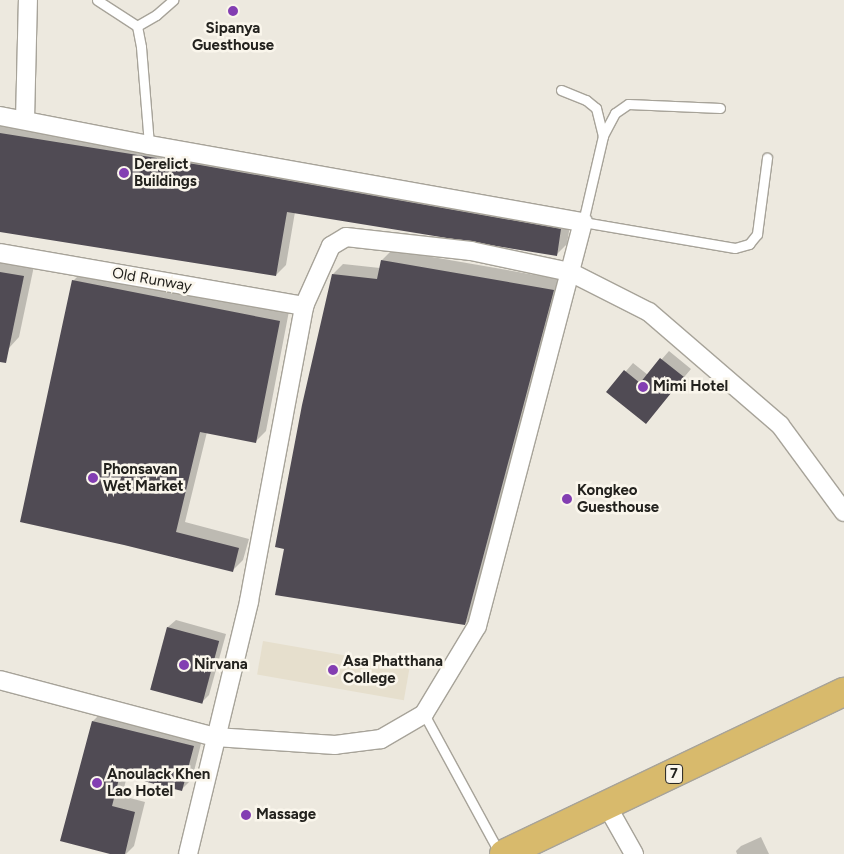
<!DOCTYPE html>
<style>
body{margin:0}
#map{position:relative;width:844px;height:854px;overflow:hidden;background:#ede9df;font-family:Figtree,sans-serif}
div>[style]{position:absolute}
[style*='--x']{left:calc(var(--x)*1px);top:calc(var(--y)*1px);width:calc(var(--w)*1px);rotate:calc(var(--a)*1deg)}
.built>*{inset:0;background:#e6dfcd;transform-origin:0 0}
.shadow>*{inset:0;background:#0003}
.building>*{inset:0;background:#504b54;transform-origin:0 0}
.roads{filter:drop-shadow(1px 0 #a7a399) drop-shadow(-1px 0 #a7a399) drop-shadow(0 1px #a7a399) drop-shadow(0 -1px #a7a399)}
.service>*{height:9px;margin:-4.5px;padding:0 4.5px;transform-origin:4.5px;border-radius:4.5px;background:#fff}
.minor>*{height:18px;margin:-9px;padding:0 9px;transform-origin:9px;border-radius:9px;background:#fff}
.trunk>*{height:28px;margin:-14px;padding:0 14px;transform-origin:14px;border-radius:14px;background:#d8ba6c}
.dots>*{width:14px;height:14px;translate:-50% -50%;box-sizing:border-box;border:2px solid #faf6ec;border-radius:50%}
span{translate:-50% -50%;white-space:nowrap;text-align:center;line-height:1.15;-webkit-text-stroke:5px #faf6ec;paint-order:stroke}
.shield-label span{padding:1px 4px;background:#faf6ec;border:1px solid;border-radius:4px;-webkit-text-stroke-width:0}
.shield-label{font-size:14px;color:#23221e;font-weight:700}
.poi-label{font-size:15px;color:#23221e;font-weight:700}
.left{translate:0 -50%;text-align:left}
.street-label{font-size:15px;color:#23221e}
</style>
<div id="map">
<div class="built">
<i style="left:263px;top:641px;width:149px;height:34px;rotate:10deg"></i>
</div>
<div class="shadow">
<i style="clip-path:polygon(0 121px,571px 219px,567px 244px,557px 254px,295px 212px,286px 265px,276px 275px,0 231px)"></i>
<i style="clip-path:polygon(392px 250px,564px 280px,475px 613px,465px 624px,333px 274px,343px 264px,380px 268px,382px 260px)"></i>
<i style="clip-path:polygon(0 260px,34px 266px,19px 337px,9px 348px,0 346px)"></i>
<i style="clip-path:polygon(83px 271px,289px 311px,266px 431px,256px 441px,207px 432px,185px 522px,249px 539px,243px 560px,233px 570px,125px 543px,73px 281px)"></i>
<i style="clip-path:polygon(669px 351px,691px 369px,646px 422px,608px 392px,633px 363px,648px 375px)"></i>
<i style="clip-path:polygon(176px 620px,226px 634px,209px 695px,201px 703px,151px 688px,168px 627px)"></i>
<i style="clip-path:polygon(103px 711px,203px 736px,192px 779px,182px 789px,127px 776px,122px 796px,145px 802px,134px 846px,126px 854px,115px 854px,93px 721px)"></i>
<i style="clip-path:polygon(761px 837px,769px 854px,737px 854px,736px 851px,741px 846px)"></i>
</div>
<div class="building">
<i style="clip-path:polygon(0 133px,200px 165px,561px 229px,557px 256px,287px 212px,276px 276px,0 232px)"></i>
<i style="clip-path:polygon(381px 260px,554px 290px,465px 625px,275px 595px,284px 549px,275px 547px,302px 405px,332px 274px,377px 279px)"></i>
<i style="clip-path:polygon(0 272px,24px 276px,6px 363px,0 362px)"></i>
<i style="clip-path:polygon(72px 280px,280px 321px,256px 443px,200px 432px,176px 532px,239px 548px,233px 572px,124px 545px,20px 522px)"></i>
<i style="clip-path:polygon(660px 358px,684px 377px,646px 424px,606px 392px,624px 370px,640px 383px)"></i>
<i style="left:167px;top:627px;width:54px;height:65px;rotate:15deg"></i>
<i style="clip-path:polygon(92px 721px,194px 746px,182px 791px,120px 775px,112px 806px,135px 812px,125px 854px,110px 854px,60px 841px)"></i>
</div>
<div class="roads">
<div class="service">
<i style="--x:97;--y:0;--w:48;--a:33"></i>
<i style="--x:137;--y:26;--w:21;--a:79"></i>
<i style="--x:141;--y:47;--w:98;--a:85.3"></i>
<i style="--x:137;--y:26;--w:22;--a:-30"></i>
<i style="--x:156;--y:15;--w:23;--a:-41"></i>
<i style="--x:561;--y:90;--w:27;--a:22"></i>
<i style="--x:586;--y:100;--w:13;--a:39"></i>
<i style="--x:596;--y:108;--w:29;--a:76"></i>
<i style="--x:720;--y:108;--w:92;--a:-177.5"></i>
<i style="--x:628;--y:104;--w:16;--a:145"></i>
<i style="--x:615;--y:113;--w:26;--a:118"></i>
<i style="--x:603;--y:136;--w:88;--a:103.1"></i>
<i style="--x:583;--y:222;--w:154;--a:9.7"></i>
<i style="--x:735;--y:248;--w:15;--a:-16"></i>
<i style="--x:749;--y:244;--w:13;--a:-51"></i>
<i style="--x:757;--y:234;--w:77;--a:-82.5"></i>
<i style="--x:424;--y:714;--w:159;--a:61.5"></i>
</div>
<div class="minor">
<i style="--x:0;--y:116;--w:152;--a:11"></i>
<i style="--x:149;--y:145;--w:441;--a:10.1"></i>
<i style="--x:583;--y:222;--w:418;--a:104.7"></i>
<i style="--x:477;--y:626;--w:103;--a:121.1"></i>
<i style="--x:424;--y:714;--w:50;--a:149.8"></i>
<i style="--x:381;--y:739;--w:46;--a:172.6"></i>
<i style="--x:335;--y:745;--w:120;--a:-176.2"></i>
<i style="--x:215;--y:737;--w:222;--a:-165.2"></i>
<i style="--x:25;--y:120;--w:120;--a:-88.6"></i>
<i style="--x:0;--y:253;--w:309;--a:9.9"></i>
<i style="--x:607;--y:806;--w:55;--a:60.6"></i>
<i style="--x:188;--y:854;--w:260;--a:-76.4"></i>
<i style="--x:249;--y:601;--w:300;--a:-79.4"></i>
<i style="--x:304;--y:306;--w:66;--a:-65.8"></i>
<i style="--x:331;--y:246;--w:17;--a:-31"></i>
<i style="--x:346;--y:237;--w:126;--a:6.4"></i>
<i style="--x:471;--y:251;--w:101;--a:12"></i>
<i style="--x:570;--y:272;--w:89;--a:26.9"></i>
<i style="--x:649;--y:312;--w:173;--a:40.8"></i>
<i style="--x:780;--y:425;--w:108;--a:53.7"></i>
</div>
<div class="trunk">
<i style="--x:504;--y:854;--w:377;--a:-25.5"></i>
</div>
</div>
<div class="dots">
<i style="left:233px;top:11px;background:#833eb2"></i>
<i style="left:124px;top:173px;background:#833eb2"></i>
<i style="left:643px;top:387px;background:#833eb2"></i>
<i style="left:93px;top:478px;background:#833eb2"></i>
<i style="left:567px;top:499px;background:#833eb2"></i>
<i style="left:184px;top:665px;background:#833eb2"></i>
<i style="left:333px;top:670px;background:#833eb2"></i>
<i style="left:97px;top:783px;background:#833eb2"></i>
<i style="left:246px;top:815px;background:#833eb2"></i>
</div>
<div class="shield-label">
<span style="left:674px;top:774px">7</span>
</div>
<div class="poi-label">
<span style="left:233px;top:37px">Sipanya<br>Guesthouse</span>
<span class="left" style="left:134px;top:173px">Derelict<br>Buildings</span>
<span class="left" style="left:653px;top:387px">Mimi Hotel</span>
<span class="left" style="left:103px;top:478px">Phonsavan<br>Wet Market</span>
<span class="left" style="left:577px;top:499px">Kongkeo<br>Guesthouse</span>
<span class="left" style="left:343px;top:670px">Asa Phatthana<br>College</span>
<span class="left" style="left:194px;top:665px">Nirvana</span>
<span class="left" style="left:107px;top:783px">Anoulack Khen<br>Lao Hotel</span>
<span class="left" style="left:256px;top:815px">Massage</span>
</div>
<div class="street-label">
<span style="left:152px;top:280px;rotate:10deg">Old Runway</span>
</div>
</div>
